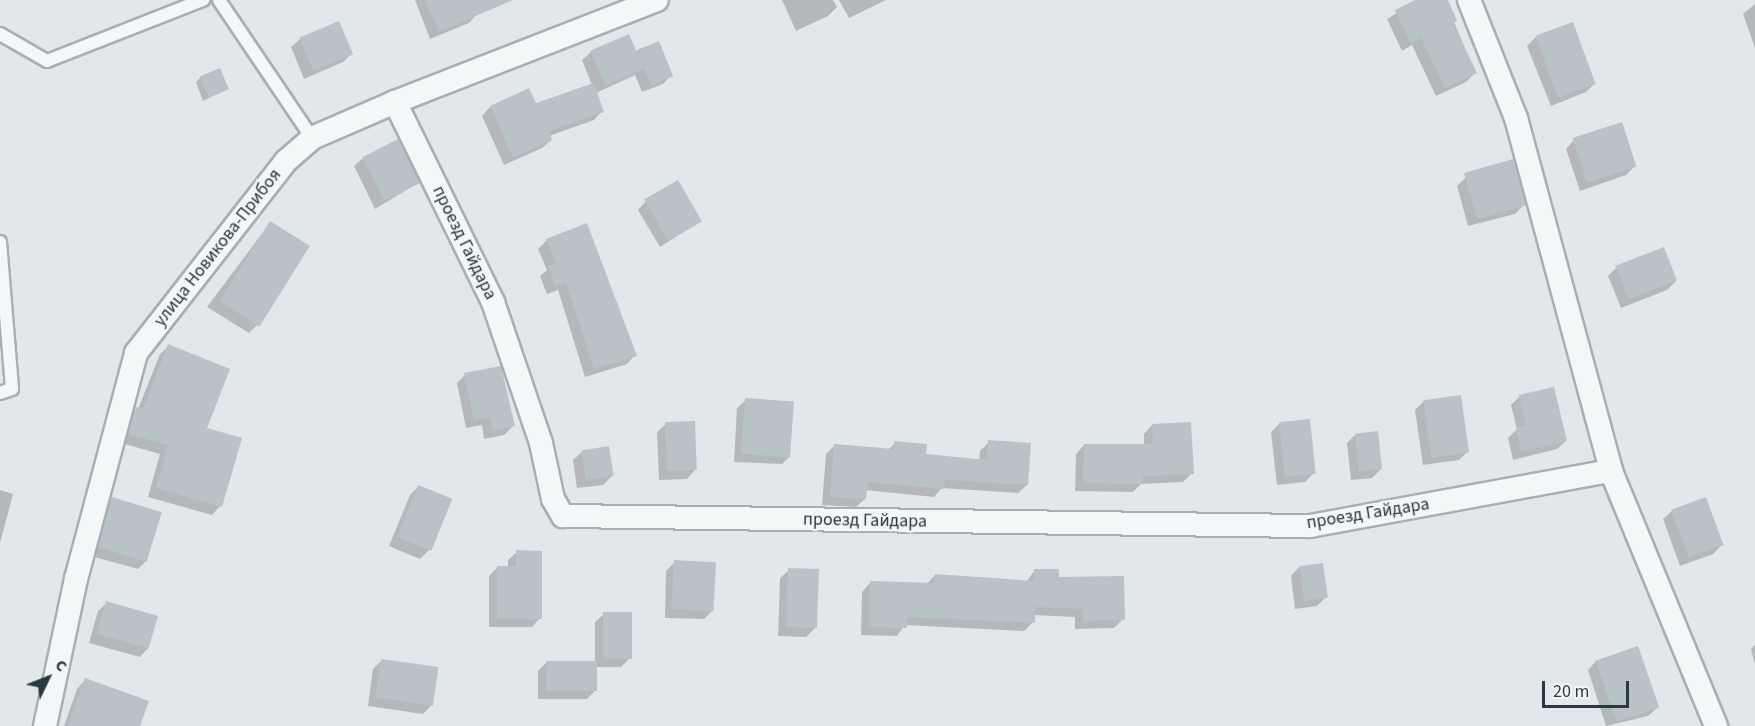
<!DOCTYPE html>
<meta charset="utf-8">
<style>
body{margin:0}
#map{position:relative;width:1755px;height:726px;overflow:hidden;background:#e1e7ea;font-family:"Source Sans 3",sans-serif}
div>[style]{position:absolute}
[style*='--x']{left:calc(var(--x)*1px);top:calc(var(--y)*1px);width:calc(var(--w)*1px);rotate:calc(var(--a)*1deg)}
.shadow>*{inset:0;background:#0003}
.building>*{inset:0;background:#b9c2c6;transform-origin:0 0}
.roads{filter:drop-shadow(2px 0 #a6afb4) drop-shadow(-2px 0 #a6afb4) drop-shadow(0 2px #a6afb4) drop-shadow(0 -2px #a6afb4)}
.lane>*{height:12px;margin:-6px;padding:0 6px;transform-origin:6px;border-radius:6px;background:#f4f7f8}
.street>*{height:22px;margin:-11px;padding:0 11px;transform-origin:11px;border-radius:11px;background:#f4f7f8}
span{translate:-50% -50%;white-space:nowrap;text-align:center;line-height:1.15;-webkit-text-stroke:4.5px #f1f5f7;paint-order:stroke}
.street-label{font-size:18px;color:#2a3941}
.north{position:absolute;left:18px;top:648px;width:60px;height:60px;-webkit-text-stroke:4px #f1f5f7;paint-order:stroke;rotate:47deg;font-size:16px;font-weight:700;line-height:24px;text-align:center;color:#2a3941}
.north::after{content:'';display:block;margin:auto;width:21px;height:27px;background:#2a3941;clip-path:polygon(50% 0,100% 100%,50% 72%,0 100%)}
.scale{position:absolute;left:1542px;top:681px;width:87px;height:27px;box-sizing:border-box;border:3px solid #2a3941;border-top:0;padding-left:8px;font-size:18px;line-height:21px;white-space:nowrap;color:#2a3941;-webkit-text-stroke:4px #f1f5f7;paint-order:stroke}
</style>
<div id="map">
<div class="shadow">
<i style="clip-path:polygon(415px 0,471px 0,477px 14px,469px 23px,430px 39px)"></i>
<i style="clip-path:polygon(782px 0,833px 0,837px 7px,828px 16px,796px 31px)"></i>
<i style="clip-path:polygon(839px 0,886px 0,849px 18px)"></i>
<i style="clip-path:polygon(1418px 0,1445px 0,1475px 73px,1466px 82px,1436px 96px,1412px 45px,1402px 51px,1387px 19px)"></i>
<i style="clip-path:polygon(1755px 4px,1755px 48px,1743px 14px)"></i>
<i style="clip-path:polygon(1536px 37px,1594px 84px,1586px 92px,1551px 106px,1527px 46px)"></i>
<i style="clip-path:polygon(300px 39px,351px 54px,343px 62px,304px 79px,291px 47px)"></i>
<i style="clip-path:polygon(638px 51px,671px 75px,663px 84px,642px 92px,635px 75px,596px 93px,602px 111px,594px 120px,549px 136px,551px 140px,542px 148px,504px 165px,482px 116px,490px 107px,529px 90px,535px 105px,592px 85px,582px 60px,591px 52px)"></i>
<i style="clip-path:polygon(200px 78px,227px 89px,203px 101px,196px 82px)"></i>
<i style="clip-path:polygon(1574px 140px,1635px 166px,1626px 175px,1580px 191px,1566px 149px)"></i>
<i style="clip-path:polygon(363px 158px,418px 183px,375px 209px,354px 166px)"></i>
<i style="clip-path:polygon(1466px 177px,1524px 205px,1515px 214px,1468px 226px,1457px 186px)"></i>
<i style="clip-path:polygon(646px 201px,700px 221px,660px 247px,638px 210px)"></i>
<i style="clip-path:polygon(270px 223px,257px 325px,249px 333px,207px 307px)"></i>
<i style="clip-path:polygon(547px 240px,635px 355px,627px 364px,585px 377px,558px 290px,547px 294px,540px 276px,547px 270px,538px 249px)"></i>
<i style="clip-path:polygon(1617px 267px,1676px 281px,1667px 290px,1621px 308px,1608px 276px)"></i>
<i style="clip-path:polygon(169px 346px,205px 429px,220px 506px,212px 515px,148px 497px,160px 454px,121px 443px,128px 417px,138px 409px,160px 354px)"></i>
<i style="clip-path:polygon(465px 375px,513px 426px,504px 435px,484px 439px,482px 425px,466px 428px,457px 383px)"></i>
<i style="clip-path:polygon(1519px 397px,1566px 441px,1557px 449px,1513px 460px,1508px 438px,1517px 429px,1511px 405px)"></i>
<i style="clip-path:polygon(746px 400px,790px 456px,782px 464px,734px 462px,737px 408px)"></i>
<i style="clip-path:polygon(1424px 401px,1467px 452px,1459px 460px,1423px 465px,1415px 410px)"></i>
<i style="clip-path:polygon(1280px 423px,1314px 473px,1305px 482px,1277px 485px,1271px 432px)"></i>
<i style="clip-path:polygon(666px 424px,695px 470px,687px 479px,659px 480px,657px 432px)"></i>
<i style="clip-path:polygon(1152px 425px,1192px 473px,1183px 482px,1141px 484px,1133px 492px,1075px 491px,1076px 454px,1084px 445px,1144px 446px,1144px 434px)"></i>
<i style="clip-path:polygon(1355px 435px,1381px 469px,1372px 478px,1351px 480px,1347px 443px)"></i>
<i style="clip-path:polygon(989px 442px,1027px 485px,1018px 493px,942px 488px,934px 497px,865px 490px,865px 499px,856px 507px,822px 505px,826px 454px,835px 445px,888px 450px,895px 443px,925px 456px,979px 461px,980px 451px)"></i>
<i style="clip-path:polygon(582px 452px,612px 476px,603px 485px,577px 488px,573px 460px)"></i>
<i style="clip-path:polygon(418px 487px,429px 550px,420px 559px,389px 546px,410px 495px)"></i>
<i style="clip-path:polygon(0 490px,13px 494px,0 543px)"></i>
<i style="clip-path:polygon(112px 499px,147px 560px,138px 569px,91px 556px,103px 508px)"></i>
<i style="clip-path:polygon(1705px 499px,1722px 545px,1713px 554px,1680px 566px,1663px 519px,1672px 511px)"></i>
<i style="clip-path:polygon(517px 552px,540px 618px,532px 627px,489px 627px,489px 576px,497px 568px,508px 568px,508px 560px)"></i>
<i style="clip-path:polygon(675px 562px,713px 610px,704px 619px,665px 618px,666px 571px)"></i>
<i style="clip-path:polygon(1299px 567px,1326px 597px,1317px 606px,1295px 609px,1291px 576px)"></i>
<i style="clip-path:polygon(789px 570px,815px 628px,806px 637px,778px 636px,780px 578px)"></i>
<i style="clip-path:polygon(1035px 570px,1058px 578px,1123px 619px,1114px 628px,1075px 629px,1075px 617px,1033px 615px,1033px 622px,1024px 631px,905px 625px,897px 636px,861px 635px,862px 592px,870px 583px,927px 584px,935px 575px,1026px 582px)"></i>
<i style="clip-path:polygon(107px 603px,148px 648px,140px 657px,89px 643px,98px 611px)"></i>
<i style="clip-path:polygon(604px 614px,630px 658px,621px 667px,596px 667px,596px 690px,587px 699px,538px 699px,538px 671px,547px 662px,595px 662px,595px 622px)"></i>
<i style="clip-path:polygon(1755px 645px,1755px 665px,1751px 649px)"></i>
<i style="clip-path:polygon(382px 660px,431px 706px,423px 714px,368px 706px,373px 669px)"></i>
<i style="clip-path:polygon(1596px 661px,1657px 708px,1648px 716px,1606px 726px,1588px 670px)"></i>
<i style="clip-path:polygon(85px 680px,138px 726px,64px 726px,77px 689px)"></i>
</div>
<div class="building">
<i style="clip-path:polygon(425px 0,513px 0,439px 32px)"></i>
<i style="clip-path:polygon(1415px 0,1448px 0,1457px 21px,1453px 23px,1477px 73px,1445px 88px,1421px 38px,1411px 43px,1395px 10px)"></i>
<i style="left:339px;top:21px;width:36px;height:43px;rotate:67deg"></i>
<i style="left:1573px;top:22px;width:66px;height:40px;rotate:70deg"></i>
<i style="left:629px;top:34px;width:38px;height:42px;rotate:67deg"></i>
<i style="left:659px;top:41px;width:38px;height:24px;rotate:68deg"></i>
<i style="left:220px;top:68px;width:23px;height:22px;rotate:67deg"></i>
<i style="clip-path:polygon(594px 83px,604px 112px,549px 131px,552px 140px,513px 158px,490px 106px,529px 88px,536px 103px)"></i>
<i style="left:1622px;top:122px;width:47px;height:52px;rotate:72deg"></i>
<i style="left:398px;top:139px;width:49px;height:40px;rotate:63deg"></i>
<i style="left:1513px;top:159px;width:48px;height:51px;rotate:74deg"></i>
<i style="left:678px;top:180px;width:48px;height:39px;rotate:60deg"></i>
<i style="left:270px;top:221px;width:47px;height:95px;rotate:32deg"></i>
<i style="clip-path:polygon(587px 223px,637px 356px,594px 369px,566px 282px,556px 286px,548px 266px,556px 263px,546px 239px)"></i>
<i style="left:1664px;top:247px;width:36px;height:52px;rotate:69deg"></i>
<i style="clip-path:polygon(168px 344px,230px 369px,207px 428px,242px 438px,222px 507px,156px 488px,168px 445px,128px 434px,136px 407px,143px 409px)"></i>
<i style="clip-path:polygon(501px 366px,515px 426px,493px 431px,490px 417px,474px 420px,464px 373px)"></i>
<i style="clip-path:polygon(1554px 387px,1567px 441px,1521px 452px,1516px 428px,1526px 425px,1519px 395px)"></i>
<i style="left:1461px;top:395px;width:58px;height:38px;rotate:82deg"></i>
<i style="left:745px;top:398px;width:49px;height:56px;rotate:4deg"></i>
<i style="left:1310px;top:419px;width:55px;height:31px;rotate:84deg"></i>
<i style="left:695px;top:421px;width:49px;height:30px;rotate:88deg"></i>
<i style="clip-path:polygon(1191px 422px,1194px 474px,1143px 476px,1143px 484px,1083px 483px,1084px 444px,1153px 444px,1152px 424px)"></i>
<i style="left:1378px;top:431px;width:38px;height:23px;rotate:84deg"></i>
<i style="clip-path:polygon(988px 440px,1031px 443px,1028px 485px,945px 480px,944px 489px,868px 482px,866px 499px,830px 497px,834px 444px,894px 449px,894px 441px,927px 444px,926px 454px,987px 460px)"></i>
<i style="left:609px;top:446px;width:30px;height:28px;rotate:81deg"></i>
<i style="left:418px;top:485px;width:37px;height:56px;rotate:22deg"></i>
<i style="left:112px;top:497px;width:52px;height:52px;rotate:17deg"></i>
<i style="left:1706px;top:497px;width:51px;height:37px;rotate:70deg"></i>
<i style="clip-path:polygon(516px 550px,542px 551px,542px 619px,497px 619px,497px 566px,516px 566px)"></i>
<i style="left:674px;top:560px;width:42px;height:49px;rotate:3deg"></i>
<i style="left:1323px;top:563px;width:35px;height:24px;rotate:82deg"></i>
<i style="left:788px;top:568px;width:31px;height:59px;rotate:2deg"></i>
<i style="clip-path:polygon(1034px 569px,1059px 569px,1059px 577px,1124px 576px,1125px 620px,1083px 621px,1083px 609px,1035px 607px,1035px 623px,907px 617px,907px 628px,869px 627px,870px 581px,934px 583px,935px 574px,1034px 581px)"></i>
<i style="left:106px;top:601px;width:54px;height:34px;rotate:16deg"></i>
<i style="left:603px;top:612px;width:29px;height:47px"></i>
<i style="left:1638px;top:646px;width:65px;height:45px;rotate:71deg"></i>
<i style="left:381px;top:659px;width:58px;height:39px;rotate:8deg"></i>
<i style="left:546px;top:661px;width:51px;height:30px"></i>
<i style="clip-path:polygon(85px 678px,149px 701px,140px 726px,68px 726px)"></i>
</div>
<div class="roads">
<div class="lane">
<i style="--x:219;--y:0;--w:166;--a:56"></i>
<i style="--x:0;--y:34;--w:54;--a:29.9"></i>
<i style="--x:47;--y:61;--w:168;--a:-21.4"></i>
<i style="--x:0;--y:242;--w:147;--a:85.3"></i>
<i style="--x:12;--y:389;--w:13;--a:162"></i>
</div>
<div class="street">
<i style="--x:1469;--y:0;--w:127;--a:68.3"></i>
<i style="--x:1516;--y:118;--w:366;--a:74.9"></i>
<i style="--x:1611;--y:471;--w:276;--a:67.6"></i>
<i style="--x:395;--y:102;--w:223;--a:63.9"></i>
<i style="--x:493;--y:302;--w:149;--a:71.2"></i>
<i style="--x:541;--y:443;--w:57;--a:77.9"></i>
<i style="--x:553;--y:499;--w:20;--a:60"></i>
<i style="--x:563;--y:516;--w:747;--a:0.77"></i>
<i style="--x:1310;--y:526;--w:306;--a:-10.4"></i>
<i style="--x:45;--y:726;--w:150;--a:-78.1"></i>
<i style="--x:76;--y:579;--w:234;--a:-75.1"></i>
<i style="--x:136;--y:353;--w:244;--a:-52"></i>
<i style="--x:286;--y:161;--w:35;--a:-41"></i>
<i style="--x:312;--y:138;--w:90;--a:-23.4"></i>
<i style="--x:395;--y:102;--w:281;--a:-21.3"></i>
</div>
</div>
<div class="street-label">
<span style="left:464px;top:243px;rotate:64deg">проезд Гайдара</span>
<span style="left:218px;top:248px;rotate:-52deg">улица Новикова-Прибоя</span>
<span style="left:1368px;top:514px;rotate:-9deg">проезд Гайдара</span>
<span style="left:865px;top:521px;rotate:1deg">проезд Гайдара</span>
</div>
<div class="north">С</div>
<div class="scale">20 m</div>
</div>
